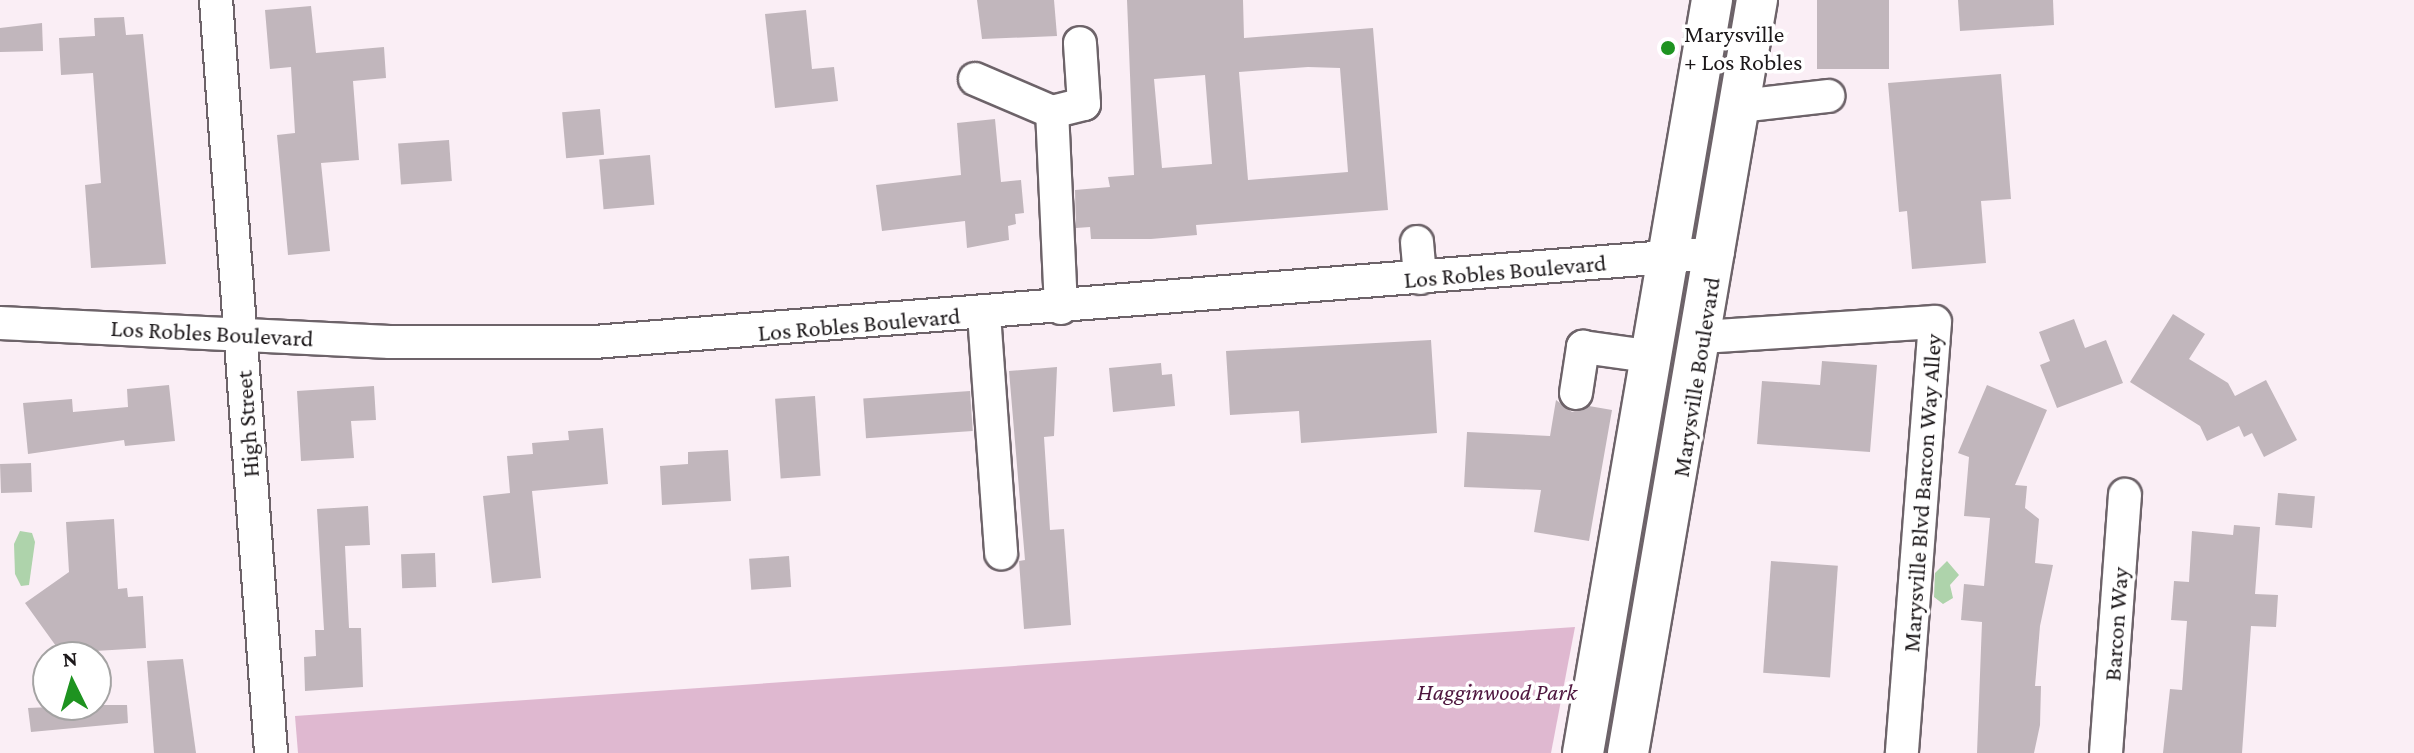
<!DOCTYPE html>
<style>
body{margin:0}
#map{position:relative;width:2414px;height:753px;overflow:hidden;background:#faeef5;font-family:"Crimson Pro",serif}
div>[style]{position:absolute}
[style*='--x']{left:calc(var(--x)*1px);top:calc(var(--y)*1px);width:calc(var(--w)*1px);rotate:calc(var(--a)*1deg)}
.green>*{inset:0;background:#dfb8d0}
.water>*{inset:0;background:#aed3ab}
.building>*{inset:0;background:#c1b6bc;transform-origin:0 0}
.roads{filter:drop-shadow(2px 0 #6d6369) drop-shadow(-2px 0 #6d6369) drop-shadow(0 2px #6d6369) drop-shadow(0 -2px #6d6369)}
.minor>*{height:32px;margin:-16px;padding:0 16px;transform-origin:16px;border-radius:16px;background:#fff}
.major>*{height:40px;margin:-20px;padding:0 20px;transform-origin:20px;border-radius:20px;background:#fff}
.dots>*{width:22px;height:22px;translate:-50% -50%;box-sizing:border-box;border:4px solid #fff;border-radius:50%}
span{translate:-50% -50%;white-space:nowrap;text-align:center;line-height:1.15;-webkit-text-stroke:7px #fff;paint-order:stroke}
.poi-label{font-size:24px;color:#1c181a}
.left{translate:0 -50%;text-align:left}
.street-label{font-size:24px;color:#1c181a}
.park-label{font-size:24px;color:#4e163e;font-style:italic}
.north{position:absolute;left:32px;top:641px;width:80px;height:80px;box-sizing:border-box;background:#fff;border:2px solid #a4a3a3;border-radius:50%;rotate:355deg;font-size:22px;font-weight:700;line-height:32px;text-align:center;color:#1c181a}
.north::after{content:'';display:block;margin:auto;width:28px;height:36px;background:#1e9320;clip-path:polygon(50% 0,100% 100%,50% 72%,0 100%)}
</style>
<div id="map">
<div class="green">
<i style="clip-path:polygon(1575px 627px,1551px 753px,298px 753px,295px 716px)"></i>
</div>
<div class="water">
<i style="clip-path:polygon(20px 531px,32px 533px,35px 542px,29px 585px,21px 586px,15px 574px,14px 544px)"></i>
<i style="clip-path:polygon(1947px 561px,1959px 575px,1950px 585px,1953px 598px,1943px 604px,1934px 597px,1935px 573px)"></i>
</div>
<div class="building">
<i style="clip-path:polygon(977px 0,1054px 0,1057px 36px,982px 39px)"></i>
<i style="clip-path:polygon(evenodd,1127px 0,1243px 0,1244px 38px,1373px 28px,1388px 210px,1196px 225px,1197px 235px,1151px 239px,1091px 239px,1090px 227px,1076px 228px,1075px 190px,1110px 187px,1108px 177px,1134px 175px,1127px 0,1308px 67px,1340px 68px,1348px 172px,1248px 180px,1239px 72px,1308px 67px,1127px 0,1205px 75px,1212px 164px,1162px 168px,1154px 79px,1205px 75px)"></i>
<i style="left:1817px;top:0;width:72px;height:69px"></i>
<i style="clip-path:polygon(1958px 0,2053px 0,2054px 25px,1960px 31px)"></i>
<i style="clip-path:polygon(311px 6px,316px 53px,384px 47px,386px 78px,353px 81px,359px 160px,321px 163px,330px 251px,288px 255px,277px 135px,295px 133px,291px 67px,270px 69px,265px 10px)"></i>
<i style="clip-path:polygon(806px 10px,812px 69px,834px 67px,838px 101px,775px 108px,765px 14px)"></i>
<i style="clip-path:polygon(124px 17px,126px 35px,143px 34px,166px 264px,91px 268px,85px 185px,101px 183px,93px 73px,61px 75px,59px 38px,95px 36px,94px 18px)"></i>
<i style="clip-path:polygon(42px 23px,43px 51px,0 52px,0 28px)"></i>
<i style="clip-path:polygon(2001px 74px,2011px 199px,1981px 201px,1986px 263px,1912px 269px,1907px 211px,1899px 212px,1888px 83px)"></i>
<i style="left:600px;top:109px;width:46px;height:38px;rotate:85deg"></i>
<i style="clip-path:polygon(995px 119px,1001px 182px,1021px 180px,1024px 213px,1015px 214px,1016px 224px,1008px 226px,1009px 240px,967px 248px,965px 221px,882px 231px,876px 185px,961px 175px,957px 123px)"></i>
<i style="left:449px;top:140px;width:41px;height:51px;rotate:86deg"></i>
<i style="left:650px;top:155px;width:50px;height:51px;rotate:85deg"></i>
<i style="clip-path:polygon(2173px 314px,2205px 334px,2189px 359px,2228px 383px,2235px 396px,2266px 380px,2297px 440px,2264px 457px,2252px 433px,2244px 437px,2239px 426px,2207px 441px,2200px 426px,2130px 382px)"></i>
<i style="clip-path:polygon(2074px 319px,2085px 348px,2106px 340px,2123px 383px,2057px 408px,2040px 365px,2050px 361px,2039px 332px)"></i>
<i style="clip-path:polygon(1431px 340px,1437px 433px,1301px 443px,1299px 411px,1230px 415px,1226px 351px)"></i>
<i style="clip-path:polygon(1822px 361px,1877px 365px,1870px 452px,1757px 444px,1762px 381px,1820px 385px)"></i>
<i style="clip-path:polygon(1161px 363px,1162px 375px,1172px 374px,1175px 406px,1113px 412px,1109px 368px)"></i>
<i style="clip-path:polygon(1057px 367px,1054px 436px,1044px 437px,1050px 530px,1064px 529px,1071px 625px,1024px 629px,1019px 561px,1025px 560px,1009px 371px)"></i>
<i style="clip-path:polygon(169px 385px,175px 441px,125px 446px,124px 440px,28px 454px,23px 403px,72px 399px,73px 412px,128px 407px,127px 389px)"></i>
<i style="clip-path:polygon(1987px 385px,2047px 410px,2015px 485px,2027px 486px,2025px 508px,2039px 519px,2035px 563px,2053px 565px,2040px 626px,2035px 686px,2041px 686px,2040px 725px,2034px 753px,1977px 753px,1982px 622px,1961px 620px,1964px 584px,1984px 586px,1990px 518px,1964px 516px,1969px 457px,1958px 453px)"></i>
<i style="clip-path:polygon(374px 386px,376px 420px,351px 421px,354px 458px,301px 461px,297px 391px)"></i>
<i style="left:970px;top:391px;width:40px;height:107px;rotate:86deg"></i>
<i style="left:815px;top:396px;width:80px;height:40px;rotate:86deg"></i>
<i style="clip-path:polygon(1556px 400px,1572px 412px,1589px 406px,1612px 410px,1589px 541px,1534px 532px,1541px 490px,1464px 487px,1467px 432px,1550px 436px)"></i>
<i style="clip-path:polygon(603px 428px,608px 484px,532px 491px,541px 578px,492px 583px,483px 496px,510px 493px,507px 456px,533px 454px,532px 443px,569px 440px,568px 431px)"></i>
<i style="clip-path:polygon(728px 450px,731px 501px,662px 505px,660px 466px,688px 464px,688px 452px)"></i>
<i style="left:31px;top:463px;width:29px;height:31px;rotate:88deg"></i>
<i style="left:2278px;top:493px;width:37px;height:32px;rotate:5deg"></i>
<i style="clip-path:polygon(368px 506px,370px 545px,345px 546px,349px 628px,361px 628px,363px 687px,305px 691px,304px 657px,316px 656px,315px 630px,324px 630px,317px 509px)"></i>
<i style="clip-path:polygon(114px 519px,118px 589px,127px 588px,128px 597px,143px 596px,146px 648px,61px 653px,25px 603px,69px 572px,66px 522px)"></i>
<i style="clip-path:polygon(2234px 525px,2260px 527px,2255px 594px,2278px 595px,2276px 627px,2251px 626px,2242px 753px,2163px 753px,2170px 689px,2182px 690px,2187px 621px,2171px 620px,2174px 581px,2189px 582px,2192px 531px,2233px 535px)"></i>
<i style="left:435px;top:553px;width:34px;height:34px;rotate:88deg"></i>
<i style="left:789px;top:556px;width:31px;height:40px;rotate:86deg"></i>
<i style="left:1771px;top:561px;width:67px;height:112px;rotate:4deg"></i>
<i style="clip-path:polygon(183px 659px,196px 753px,154px 753px,147px 661px)"></i>
<i style="clip-path:polygon(96px 705px,127px 705px,128px 723px,31px 732px,28px 708px)"></i>
</div>
<div class="roads">
<div class="minor">
<i style="--x:216;--y:0;--w:755;--a:85.82"></i>
<i style="--x:975;--y:79;--w:84;--a:23.2"></i>
<i style="--x:1740;--y:106;--w:89;--a:-6.5"></i>
<i style="--x:1417;--y:242;--w:36;--a:85"></i>
<i style="--x:1061;--y:308;--w:196;--a:-92.6"></i>
<i style="--x:1052;--y:112;--w:33;--a:-14"></i>
<i style="--x:1084;--y:104;--w:61;--a:-93.8"></i>
<i style="--x:984;--y:314;--w:240;--a:85.9"></i>
<i style="--x:0;--y:323;--w:390;--a:2.8"></i>
<i style="--x:390;--y:342;--w:204;--a:0"></i>
<i style="--x:594;--y:342;--w:1127;--a:-4.53"></i>
<i style="--x:1702;--y:337;--w:233;--a:-3.7"></i>
<i style="--x:1935;--y:322;--w:432;--a:94.4"></i>
<i style="--x:1576;--y:393;--w:47;--a:-81.3"></i>
<i style="--x:1583;--y:347;--w:72;--a:8"></i>
<i style="--x:2106;--y:753;--w:259;--a:-85.8"></i>
</div>
<div class="major">
<i style="--x:1583;--y:753;--w:764;--a:-80.28"></i>
<i style="--x:1628;--y:753;--w:764;--a:-80.28"></i>
</div>
</div>
<div class="dots">
<i style="left:1668px;top:48px;background:#1e9320"></i>
</div>
<div class="poi-label">
<span class="left" style="left:1684px;top:48px">Marysville<br>+ Los Robles</span>
</div>
<div class="street-label">
<span style="left:1505px;top:271px;rotate:-5deg">Los Robles Boulevard</span>
<span style="left:859px;top:324px;rotate:-5deg">Los Robles Boulevard</span>
<span style="left:212px;top:333px;rotate:3deg">Los Robles Boulevard</span>
<span style="left:1696px;top:377px;rotate:-81deg">Marysville Boulevard</span>
<span style="left:247px;top:424px;rotate:-94deg">High Street</span>
<span style="left:1922px;top:493px;rotate:-86deg">Marysville Blvd Barcon Way Alley</span>
<span style="left:2116px;top:624px;rotate:-86deg">Barcon Way</span>
</div>
<div class="park-label">
<span style="left:1497px;top:692px">Hagginwood Park</span>
</div>
<div class="north">N</div>
</div>
